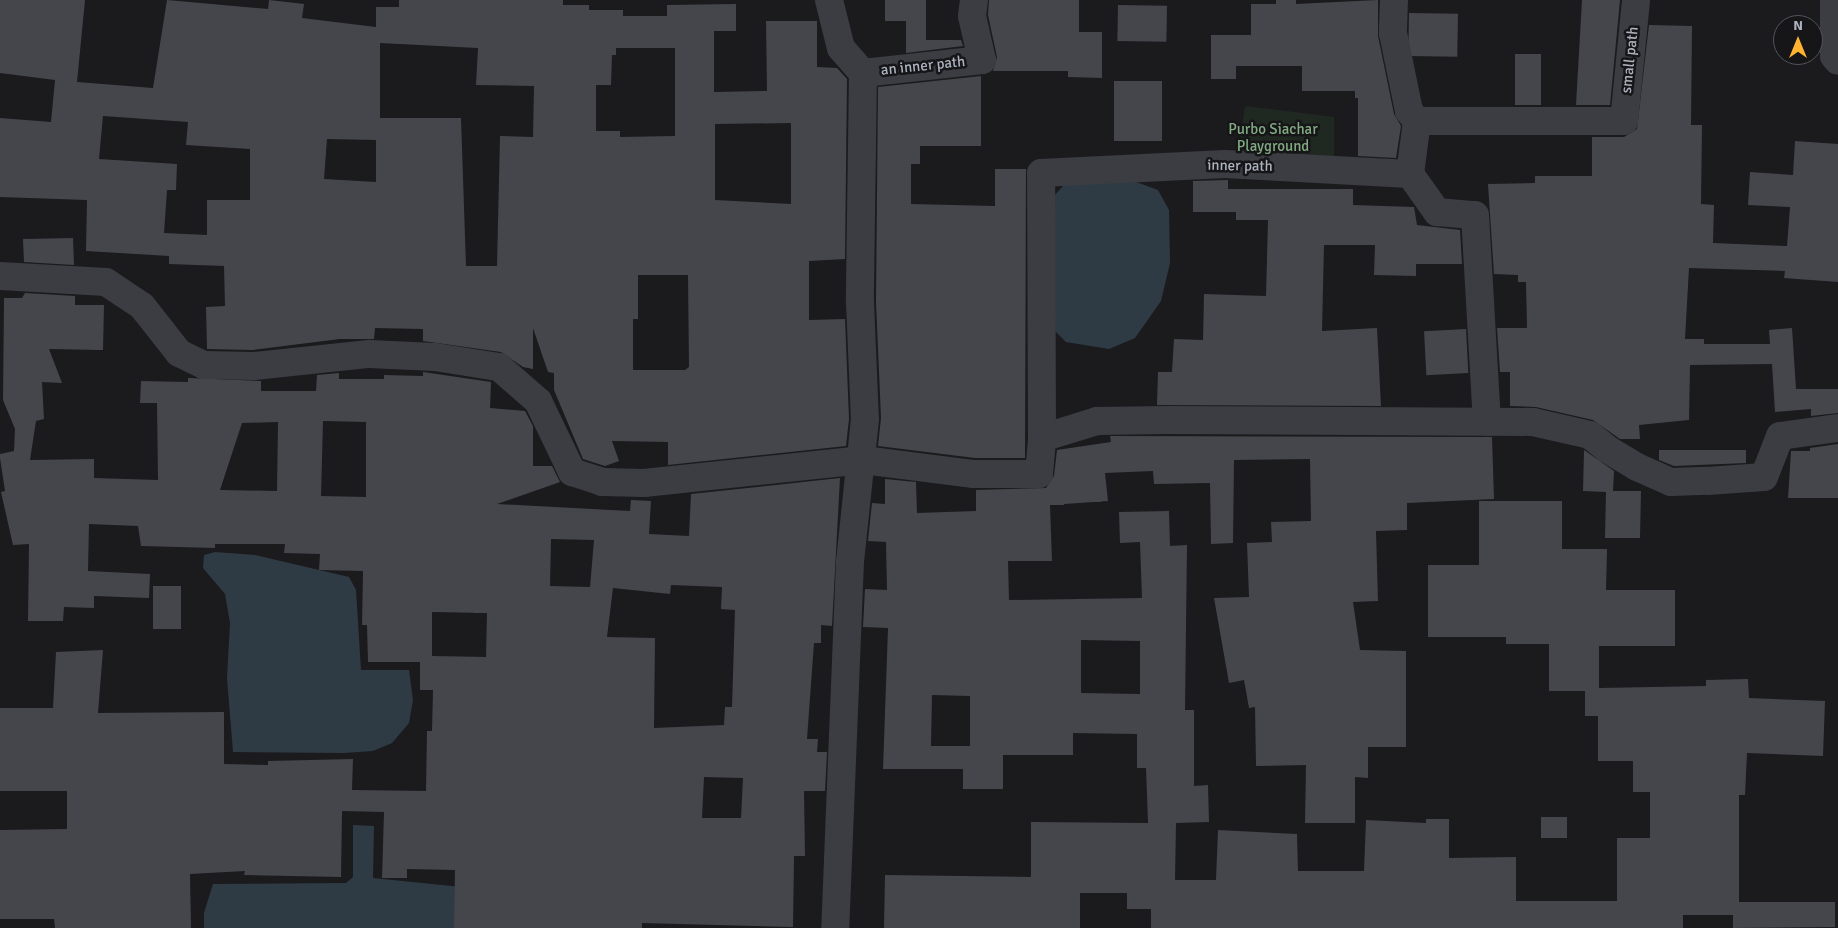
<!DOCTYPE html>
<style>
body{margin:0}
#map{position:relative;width:1838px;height:928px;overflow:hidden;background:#1b1b1e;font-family:Signika,sans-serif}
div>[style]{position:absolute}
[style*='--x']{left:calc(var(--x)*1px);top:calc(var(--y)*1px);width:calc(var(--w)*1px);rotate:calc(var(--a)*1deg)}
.green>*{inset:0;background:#202921}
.water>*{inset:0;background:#2f3b44}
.building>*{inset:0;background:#45464b;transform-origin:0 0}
.minor>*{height:28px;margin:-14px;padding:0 14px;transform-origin:14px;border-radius:14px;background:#3b3d43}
span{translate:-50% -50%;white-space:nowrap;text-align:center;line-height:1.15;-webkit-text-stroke:5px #161619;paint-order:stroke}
.street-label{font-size:15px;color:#acb2be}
.park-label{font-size:15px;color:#82ab83}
.north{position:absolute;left:1773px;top:15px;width:50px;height:50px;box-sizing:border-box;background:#161619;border:1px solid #52545b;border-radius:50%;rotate:0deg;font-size:14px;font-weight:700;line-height:20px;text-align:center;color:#acb2be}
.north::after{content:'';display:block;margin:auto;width:18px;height:22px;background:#ffb331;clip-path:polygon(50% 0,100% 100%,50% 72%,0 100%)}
</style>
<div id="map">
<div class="green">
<i style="clip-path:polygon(1245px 106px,1334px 117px,1334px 168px,1243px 165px,1240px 140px)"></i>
</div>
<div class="water">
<i style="clip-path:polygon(1128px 179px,1158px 190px,1169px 210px,1170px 263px,1161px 301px,1135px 338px,1109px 349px,1066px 342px,1052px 328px,1053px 197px,1064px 185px)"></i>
<i style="clip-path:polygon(215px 552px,255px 555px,349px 577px,356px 590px,361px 670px,409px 670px,413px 700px,409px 723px,392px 743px,373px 751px,344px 753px,233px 752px,227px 678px,230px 623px,225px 594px,203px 568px,204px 555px)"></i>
<i style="clip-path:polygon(353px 825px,374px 826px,373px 878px,471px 888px,495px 928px,204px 928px,204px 913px,213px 884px,346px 883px,353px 877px)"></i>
</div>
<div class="building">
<i style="clip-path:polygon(evenodd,0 0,85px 0,77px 82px,153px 88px,167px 0,268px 9px,269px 0,304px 4px,302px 18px,376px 27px,376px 7px,399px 7px,399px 0,563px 0,563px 5px,589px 5px,589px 10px,623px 10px,623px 16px,667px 16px,667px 5px,736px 4px,736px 31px,714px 31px,714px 92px,767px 91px,766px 21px,817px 21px,817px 67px,837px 68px,847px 79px,845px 259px,809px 261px,809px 320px,845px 319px,849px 419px,846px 446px,668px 465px,668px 442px,612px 441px,619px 461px,605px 466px,583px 459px,554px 390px,554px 373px,548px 372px,533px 328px,533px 369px,523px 367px,501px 352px,423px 341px,423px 329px,375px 328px,374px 339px,340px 339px,253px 350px,207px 349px,206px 307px,225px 306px,224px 266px,169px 264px,169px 256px,86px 251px,87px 200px,0 197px,0 118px,51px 122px,55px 80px,0 73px,0 0,380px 43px,478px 48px,476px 85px,534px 86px,533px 137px,500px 136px,497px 266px,466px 266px,461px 118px,380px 118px,380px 43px,0 0,616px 48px,675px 48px,675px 136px,620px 137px,620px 131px,596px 131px,596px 85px,611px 85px,612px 55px,616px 55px,616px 48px,0 0,103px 116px,188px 122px,186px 145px,250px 149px,250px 200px,207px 200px,207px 235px,164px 233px,167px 190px,176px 190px,177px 164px,99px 159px,103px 116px,0 0,791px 123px,791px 204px,715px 200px,715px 124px,791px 123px,0 0,327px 139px,376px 140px,376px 182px,324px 179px,327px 139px,0 0,638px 275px,688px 275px,689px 367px,685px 370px,633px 370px,633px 319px,638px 319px,638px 275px)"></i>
<i style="clip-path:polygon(885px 0,926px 0,926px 40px,961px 40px,963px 46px,906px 53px,906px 21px,885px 21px)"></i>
<i style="clip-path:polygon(989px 0,1079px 0,1079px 32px,1102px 32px,1102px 78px,1068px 77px,1068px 71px,993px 71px,997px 57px,988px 15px)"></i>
<i style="clip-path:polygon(1276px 0,1296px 0,1296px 4px,1378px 0,1378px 36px,1394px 114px,1401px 126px,1396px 158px,1358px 156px,1358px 98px,1355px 98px,1355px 91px,1302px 91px,1302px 66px,1236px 66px,1236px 79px,1211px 79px,1211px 35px,1251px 35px,1251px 4px,1276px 4px)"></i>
<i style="clip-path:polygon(1582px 0,1620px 0,1610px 105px,1576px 105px)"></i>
<i style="left:1118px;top:5px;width:49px;height:36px;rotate:1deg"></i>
<i style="left:1409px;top:13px;width:49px;height:43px;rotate:1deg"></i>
<i style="clip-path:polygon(1649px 25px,1692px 26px,1691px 125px,1702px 125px,1701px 204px,1714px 205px,1713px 243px,1787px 246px,1790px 207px,1748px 205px,1750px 172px,1793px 175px,1795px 141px,1838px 144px,1838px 282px,1784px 278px,1785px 271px,1689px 268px,1685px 339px,1704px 339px,1704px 344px,1770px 344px,1769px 330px,1792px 328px,1796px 389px,1838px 389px,1838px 413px,1811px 416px,1811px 409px,1775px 412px,1772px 364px,1690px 365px,1689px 420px,1639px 425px,1640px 439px,1620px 439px,1593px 420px,1536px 407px,1510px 406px,1510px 372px,1500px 372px,1497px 328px,1527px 328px,1526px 282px,1518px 282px,1518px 275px,1494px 274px,1488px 184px,1535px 183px,1535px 176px,1592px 176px,1592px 137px,1624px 137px,1637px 129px)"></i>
<i style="left:1515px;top:54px;width:26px;height:51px"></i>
<i style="clip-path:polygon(981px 76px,981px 146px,920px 146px,920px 164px,911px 164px,911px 204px,995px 206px,995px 169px,1026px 169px,1025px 458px,975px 458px,878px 446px,881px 418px,876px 302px,878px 87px)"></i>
<i style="left:1114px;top:81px;width:48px;height:60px"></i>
<i style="clip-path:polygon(1228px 180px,1228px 189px,1353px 189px,1353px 205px,1414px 207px,1417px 225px,1460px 230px,1462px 264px,1416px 264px,1416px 276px,1374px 275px,1375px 245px,1324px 245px,1322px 331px,1377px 328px,1381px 406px,1157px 405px,1158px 372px,1172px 372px,1174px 339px,1203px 340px,1204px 294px,1266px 296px,1268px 220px,1236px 220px,1236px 212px,1193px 212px,1193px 181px)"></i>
<i style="clip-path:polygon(73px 238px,74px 265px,24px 262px,23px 239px)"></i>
<i style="clip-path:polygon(evenodd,25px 293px,75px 296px,75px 305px,104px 305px,103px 350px,49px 349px,62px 383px,42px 382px,44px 419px,36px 421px,30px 460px,94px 459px,94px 478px,158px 480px,157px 403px,140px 403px,141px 381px,188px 382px,188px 378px,261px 381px,261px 391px,316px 391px,317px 375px,339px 373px,339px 379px,384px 379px,384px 375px,423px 376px,423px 372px,491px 382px,490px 408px,525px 411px,533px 426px,533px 466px,552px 466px,560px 482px,497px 504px,630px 511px,631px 500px,651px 501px,649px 534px,689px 536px,691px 494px,840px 478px,832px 626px,821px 625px,821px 643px,814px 643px,807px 739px,818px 739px,817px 752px,827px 752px,825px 791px,804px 791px,805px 856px,794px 856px,793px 927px,642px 923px,642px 928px,454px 928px,455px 870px,407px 869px,407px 878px,382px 878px,384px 812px,342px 811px,341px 877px,244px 875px,245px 871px,190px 874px,191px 928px,55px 928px,54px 919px,0 919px,0 830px,67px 829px,67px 791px,0 791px,0 708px,53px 708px,56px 652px,103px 650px,98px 713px,224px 712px,224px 764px,268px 765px,268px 761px,353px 759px,352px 790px,426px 791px,427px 731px,432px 731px,433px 690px,420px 690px,420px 662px,368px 662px,367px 625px,362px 625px,363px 571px,319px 570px,320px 554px,284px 553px,285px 544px,215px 544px,215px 548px,141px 546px,138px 526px,89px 524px,88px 571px,150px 574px,149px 598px,94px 596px,94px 608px,64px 607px,63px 621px,28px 621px,29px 544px,13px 545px,1px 492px,5px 491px,0 458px,0 454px,14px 451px,15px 429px,3px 400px,4px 298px,22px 298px,25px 293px,323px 421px,366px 422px,366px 497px,321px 496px,323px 421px,25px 293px,278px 422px,277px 491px,220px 490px,242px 423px,278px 422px,25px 293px,551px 539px,594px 540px,590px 587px,550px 586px,551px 539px,25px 293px,671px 585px,722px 587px,721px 609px,735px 610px,732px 707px,725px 707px,724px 725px,654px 728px,655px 638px,607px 637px,613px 588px,670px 594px,671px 585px,25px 293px,432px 612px,487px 613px,486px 657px,432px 656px,432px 612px,25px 293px,704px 777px,743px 778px,741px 818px,702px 818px,704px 777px)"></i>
<i style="left:1466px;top:329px;width:44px;height:42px;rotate:87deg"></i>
<i style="clip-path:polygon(evenodd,1110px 436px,1492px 437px,1494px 499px,1407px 503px,1407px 530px,1376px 531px,1378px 601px,1353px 602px,1360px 650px,1406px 651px,1406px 747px,1368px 747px,1368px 778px,1355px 777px,1355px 823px,1305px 823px,1306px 765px,1256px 766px,1255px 707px,1249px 708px,1244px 680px,1229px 683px,1214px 598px,1249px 597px,1247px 543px,1272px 542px,1271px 522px,1311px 521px,1310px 459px,1234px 460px,1233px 543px,1211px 544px,1210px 483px,1154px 484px,1153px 471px,1105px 473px,1108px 501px,1050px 505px,1052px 561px,1008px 561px,1009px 600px,1142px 598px,1140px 542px,1120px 543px,1119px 512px,1169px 511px,1170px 546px,1187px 545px,1185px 710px,1194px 710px,1194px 786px,1208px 785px,1209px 822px,1176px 823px,1175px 880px,1216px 880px,1218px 830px,1297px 834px,1298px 871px,1364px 871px,1366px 820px,1426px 823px,1426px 819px,1449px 819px,1449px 858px,1516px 857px,1516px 901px,1617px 901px,1617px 838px,1650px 838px,1650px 792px,1633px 792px,1633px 761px,1598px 761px,1598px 716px,1585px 716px,1585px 691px,1549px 691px,1549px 644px,1506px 644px,1506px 637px,1428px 637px,1428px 565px,1479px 565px,1479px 501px,1562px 501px,1562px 549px,1607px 549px,1606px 590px,1675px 590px,1675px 646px,1599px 646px,1599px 688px,1706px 686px,1706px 680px,1748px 679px,1749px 698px,1825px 701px,1823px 756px,1747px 753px,1745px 795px,1739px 795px,1739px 902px,1835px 902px,1835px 927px,1733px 928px,1733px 915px,1683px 915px,1683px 928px,1151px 928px,1151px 909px,1127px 909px,1127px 893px,1080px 893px,1080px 928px,884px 928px,885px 875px,1031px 877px,1031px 822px,1148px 823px,1146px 768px,1137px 768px,1137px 734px,1073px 733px,1073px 755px,1003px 755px,1003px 789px,963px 789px,963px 769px,883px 769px,888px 628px,863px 627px,865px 589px,887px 590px,886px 542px,868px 541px,872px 503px,885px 504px,885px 479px,916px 482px,917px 513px,976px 511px,976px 490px,1046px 488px,1054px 476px,1057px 450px,1111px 442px,1110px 436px,1081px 640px,1140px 641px,1140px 694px,1081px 693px,1081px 640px,1110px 436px,932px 695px,970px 696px,970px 746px,931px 746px,932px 695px)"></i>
<i style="clip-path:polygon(1838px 444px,1838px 498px,1788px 498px,1791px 451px,1810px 451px,1810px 448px)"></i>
<i style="clip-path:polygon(1584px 450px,1614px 471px,1613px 491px,1641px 491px,1640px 538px,1605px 538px,1606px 492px,1583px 491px)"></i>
<i style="clip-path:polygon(1659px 450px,1746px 450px,1746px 463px,1674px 466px,1659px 460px)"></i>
<i style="left:153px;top:586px;width:28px;height:43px"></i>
<i style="left:1541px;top:817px;width:26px;height:21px"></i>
</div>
<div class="minor">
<i style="--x:829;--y:0;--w:49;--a:76"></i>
<i style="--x:841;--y:48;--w:33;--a:49"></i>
<i style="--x:863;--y:73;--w:229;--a:90.8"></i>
<i style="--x:860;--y:302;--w:117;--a:87.6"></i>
<i style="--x:865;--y:419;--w:143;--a:96"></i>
<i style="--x:850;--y:561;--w:367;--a:92.3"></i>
<i style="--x:1394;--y:0;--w:33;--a:92"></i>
<i style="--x:1393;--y:33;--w:80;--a:78.4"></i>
<i style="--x:1409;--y:111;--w:13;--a:51"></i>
<i style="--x:1834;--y:0;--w:56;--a:90"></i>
<i style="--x:1834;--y:56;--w:6;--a:51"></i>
<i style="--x:863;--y:73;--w:120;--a:-6.2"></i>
<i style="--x:982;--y:60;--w:45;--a:-102.8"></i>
<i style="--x:972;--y:16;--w:16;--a:-83"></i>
<i style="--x:1417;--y:121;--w:207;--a:0"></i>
<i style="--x:1624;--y:121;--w:122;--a:-84.3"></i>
<i style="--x:1410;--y:174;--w:53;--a:-82.5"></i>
<i style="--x:0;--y:276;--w:106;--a:3.2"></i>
<i style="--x:106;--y:282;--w:43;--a:33.7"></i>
<i style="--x:142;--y:306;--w:60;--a:51.8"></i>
<i style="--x:179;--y:353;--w:28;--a:26"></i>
<i style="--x:204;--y:365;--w:50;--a:1.1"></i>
<i style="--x:254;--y:366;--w:116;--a:-6"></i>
<i style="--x:369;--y:354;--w:66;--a:2.6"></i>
<i style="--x:435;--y:357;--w:65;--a:8.9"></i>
<i style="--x:499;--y:367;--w:52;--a:41.1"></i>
<i style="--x:538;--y:401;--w:79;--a:64.4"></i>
<i style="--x:572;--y:472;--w:32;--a:18"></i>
<i style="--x:602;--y:482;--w:42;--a:1.4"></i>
<i style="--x:644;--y:483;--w:220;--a:-6"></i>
<i style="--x:863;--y:460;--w:112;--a:7.2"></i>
<i style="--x:974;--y:474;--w:65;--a:0"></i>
<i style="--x:1039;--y:474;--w:36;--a:-85"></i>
<i style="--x:1042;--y:438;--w:58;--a:-17.2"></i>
<i style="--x:1097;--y:421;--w:70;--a:-0.8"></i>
<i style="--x:1167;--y:420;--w:366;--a:0.3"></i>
<i style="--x:1533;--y:422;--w:58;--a:12.8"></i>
<i style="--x:1590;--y:435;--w:22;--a:39"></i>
<i style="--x:1607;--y:449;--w:35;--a:31"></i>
<i style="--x:1637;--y:467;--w:37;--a:24"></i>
<i style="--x:1671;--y:482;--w:36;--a:-2"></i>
<i style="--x:1707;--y:481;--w:57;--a:-4"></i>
<i style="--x:1764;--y:477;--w:44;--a:-68.7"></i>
<i style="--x:1780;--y:436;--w:59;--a:-7.9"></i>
<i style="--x:1042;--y:438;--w:265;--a:-90.2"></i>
<i style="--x:1041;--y:173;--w:184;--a:-2.8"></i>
<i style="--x:1225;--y:164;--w:185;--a:3.1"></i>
<i style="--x:1410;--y:174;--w:47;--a:54.6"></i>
<i style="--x:1437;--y:212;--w:38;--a:5"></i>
<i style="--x:1475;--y:215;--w:207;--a:86.7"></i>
</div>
<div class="street-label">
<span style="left:1630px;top:60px;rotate:-84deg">small path</span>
<span style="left:923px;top:66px;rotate:-6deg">an inner path</span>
<span style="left:1240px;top:166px;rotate:1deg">inner path</span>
</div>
<div class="park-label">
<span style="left:1273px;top:138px">Purbo Siachar<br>Playground</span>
</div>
<div class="north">N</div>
</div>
